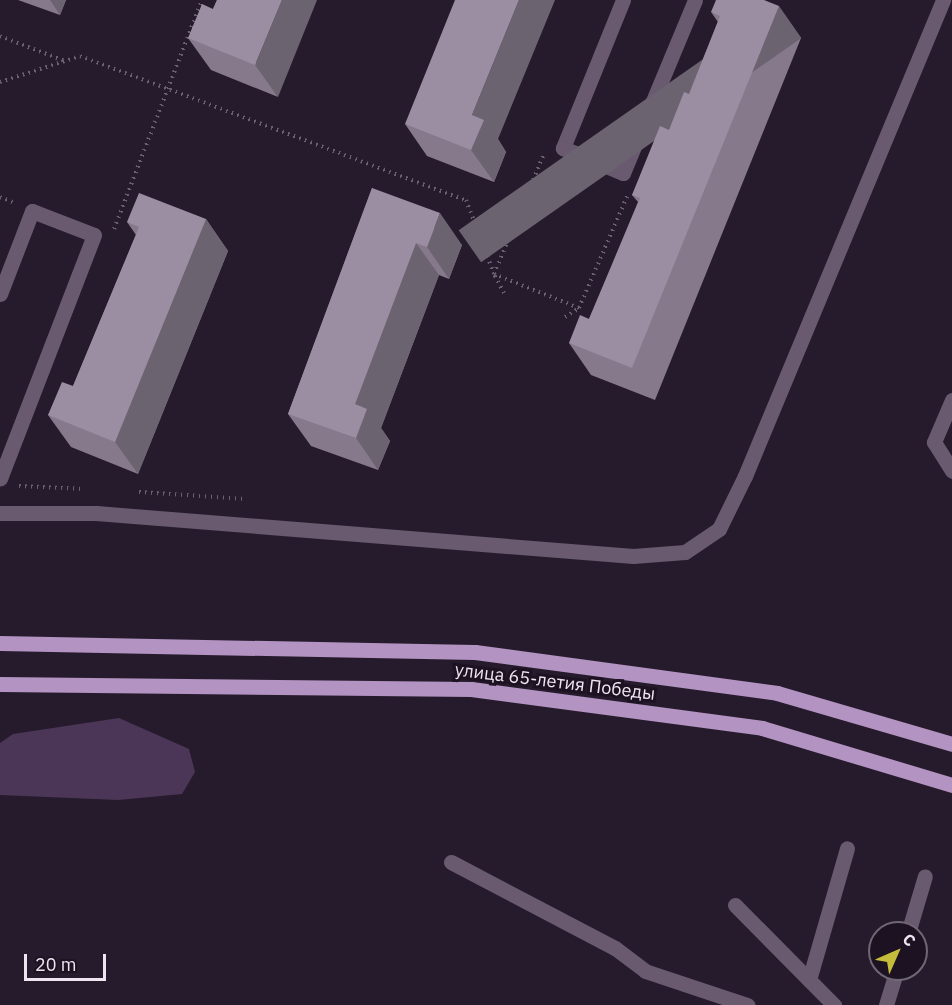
<!DOCTYPE html>
<meta charset="utf-8">
<style>
body{margin:0}
#map{position:relative;width:952px;height:1005px;overflow:hidden;background:#261b2c;font-family:"IBM Plex Sans",sans-serif}
div>[style]{position:absolute}
[style*='--x']{left:calc(var(--x)*1px);top:calc(var(--y)*1px);width:calc(var(--w)*1px);rotate:calc(var(--a)*1deg)}
.green>*{inset:0;background:#4c3657}
.path>*{height:4px;margin-top:-2px;transform-origin:0;background:repeating-linear-gradient(90deg,#6a606f 0 1.5px,transparent 0 6px)}
.minor>*{height:15px;margin:-7.5px;padding:0 7.5px;transform-origin:7.5px;border-radius:7.5px;background:#695a70}
.major>*{height:15px;margin:-7.5px;padding:0 7.5px;transform-origin:7.5px;border-radius:7.5px;background:#b293c1}
.wall>*{inset:0;background:#85798b}
.shaded-wall>*{inset:0;background:#6c6371;transform-origin:0 0}
.building>*{inset:0;background:#9b8da2}
span{translate:-50% -50%;white-space:nowrap;text-align:center;line-height:1.15;-webkit-text-stroke:6px #1d1222;paint-order:stroke}
.street-label{font-size:18px;color:#ede6f1}
.north{position:absolute;left:868px;top:921px;width:60px;height:60px;box-sizing:border-box;background:#1d1222;border:2px solid #706775;border-radius:50%;rotate:45deg;font-size:16px;font-weight:700;line-height:24px;text-align:center;color:#ede6f1}
.north::after{content:'';display:block;margin:auto;width:21px;height:27px;background:#c6bc3c;clip-path:polygon(50% 0,100% 100%,50% 72%,0 100%)}
.scale{position:absolute;left:24px;top:954px;width:82px;height:27px;box-sizing:border-box;border:3px solid #ede6f1;border-top:0;padding-left:8px;font-size:18px;line-height:21px;white-space:nowrap;color:#ede6f1;-webkit-text-stroke:4px #1d1222;paint-order:stroke}
</style>
<div id="map">
<div class="green">
<i style="clip-path:polygon(119px 718px,189px 749px,195px 772px,182px 794px,118px 800px,0 795px,0 743px,13px 734px)"></i>
</div>
<div class="path">
<i style="--x:0;--y:36;--w:70;--a:21"></i>
<i style="--x:0;--y:82;--w:84;--a:-18"></i>
<i style="--x:80;--y:56;--w:412;--a:20.5"></i>
<i style="--x:466;--y:200;--w:79;--a:69.3"></i>
<i style="--x:494;--y:274;--w:92;--a:21.8"></i>
<i style="--x:579;--y:308;--w:124;--a:-66.7"></i>
<i style="--x:0;--y:197;--w:14;--a:21"></i>
<i style="--x:114;--y:229;--w:245;--a:-69"></i>
<i style="--x:504;--y:293;--w:21;--a:-118"></i>
<i style="--x:494;--y:274;--w:128;--a:-67.4"></i>
<i style="--x:565;--y:317;--w:15;--a:-32"></i>
<i style="--x:19;--y:486;--w:64;--a:2.7"></i>
<i style="--x:139;--y:492;--w:107;--a:3.7"></i>
</div>
<div class="minor">
<i style="--x:623;--y:0;--w:160;--a:112.1"></i>
<i style="--x:563;--y:148;--w:65;--a:22.6"></i>
<i style="--x:623;--y:173;--w:187;--a:-67.4"></i>
<i style="--x:0;--y:294;--w:89;--a:-68.9"></i>
<i style="--x:32;--y:211;--w:66;--a:21.2"></i>
<i style="--x:94;--y:235;--w:261;--a:111.1"></i>
<i style="--x:952;--y:400;--w:46;--a:113.2"></i>
<i style="--x:934;--y:442;--w:34;--a:58"></i>
<i style="--x:0;--y:513;--w:96;--a:0"></i>
<i style="--x:96;--y:513;--w:539;--a:4.58"></i>
<i style="--x:633;--y:556;--w:52;--a:-4.4"></i>
<i style="--x:685;--y:552;--w:41;--a:-34.1"></i>
<i style="--x:719;--y:529;--w:59;--a:-63.9"></i>
<i style="--x:745;--y:476;--w:516;--a:-67.41"></i>
<i style="--x:451;--y:862;--w:185;--a:27.7"></i>
<i style="--x:615;--y:948;--w:38;--a:37"></i>
<i style="--x:645;--y:971;--w:108;--a:18.4"></i>
<i style="--x:735;--y:905;--w:141;--a:45.3"></i>
<i style="--x:908;--y:933;--w:59;--a:-73.4"></i>
<i style="--x:809;--y:980;--w:137;--a:-73.9"></i>
<i style="--x:886;--y:1005;--w:38;--a:-73"></i>
</div>
<div class="major">
<i style="--x:0;--y:643;--w:475;--a:1.1"></i>
<i style="--x:475;--y:652;--w:305;--a:7.7"></i>
<i style="--x:777;--y:693;--w:182;--a:16.2"></i>
<i style="--x:0;--y:684;--w:471;--a:0.6"></i>
<i style="--x:471;--y:689;--w:294;--a:7.6"></i>
<i style="--x:762;--y:728;--w:198;--a:16.7"></i>
</div>
<div class="wall">
<i style="clip-path:polygon(18px 0,66px 0,60px 15px)"></i>
<i style="clip-path:polygon(217px 0,278px 97px,211px 70px,188px 38px,213px 9px)"></i>
<i style="clip-path:polygon(711px 12px,801px 38px,655px 400px,591px 375px,569px 343px,589px 319px,638px 202px,632px 195px,669px 130px,689px 94px,718px 22px)"></i>
<i style="clip-path:polygon(405px 124px,498px 139px,506px 152px,494px 182px,427px 156px)"></i>
<i style="clip-path:polygon(372px 188px,462px 245px,449px 279px,439px 275px,381px 428px,390px 441px,378px 470px,311px 446px,288px 414px)"></i>
<i style="clip-path:polygon(206px 219px,228px 251px,138px 474px,71px 447px,48px 415px,73px 386px,136px 235px,127px 222px)"></i>
</div>
<div class="shaded-wall">
<i style="clip-path:polygon(50px 0,66px 0,60px 15px)"></i>
<i style="clip-path:polygon(282px 0,317px 0,278px 97px,255px 65px)"></i>
<i style="clip-path:polygon(519px 0,555px 0,498px 139px,506px 152px,494px 182px,471px 150px,472px 115px)"></i>
<i style="left:779px;top:6px;width:39px;height:391px;rotate:55deg"></i>
<i style="clip-path:polygon(440px 213px,462px 245px,449px 279px,427px 247px)"></i>
<i style="clip-path:polygon(206px 219px,228px 251px,138px 474px,115px 442px)"></i>
<i style="clip-path:polygon(416px 243px,439px 275px,381px 428px,390px 441px,378px 470px,356px 438px,355px 404px)"></i>
</div>
<div class="building">
<i style="clip-path:polygon(217px 0,282px 0,255px 65px,188px 38px,202px 4px,213px 9px)"></i>
<i style="clip-path:polygon(455px 0,519px 0,472px 115px,484px 120px,471px 150px,405px 124px)"></i>
<i style="clip-path:polygon(716px 0,764px 0,779px 6px,632px 368px,569px 343px,580px 315px,589px 319px,612px 265px,640px 198px,632px 195px,660px 126px,669px 130px,684px 92px,689px 94px,720px 16px,711px 12px)"></i>
<i style="clip-path:polygon(372px 188px,440px 213px,427px 247px,416px 243px,355px 404px,367px 409px,356px 438px,288px 414px)"></i>
<i style="clip-path:polygon(139px 193px,206px 219px,115px 442px,48px 415px,62px 382px,73px 386px,139px 227px,127px 222px)"></i>
</div>
<div class="street-label">
<span style="left:555px;top:682px;rotate:7deg">улица 65-летия Победы</span>
</div>
<div class="north">С</div>
<div class="scale">20 m</div>
</div>
